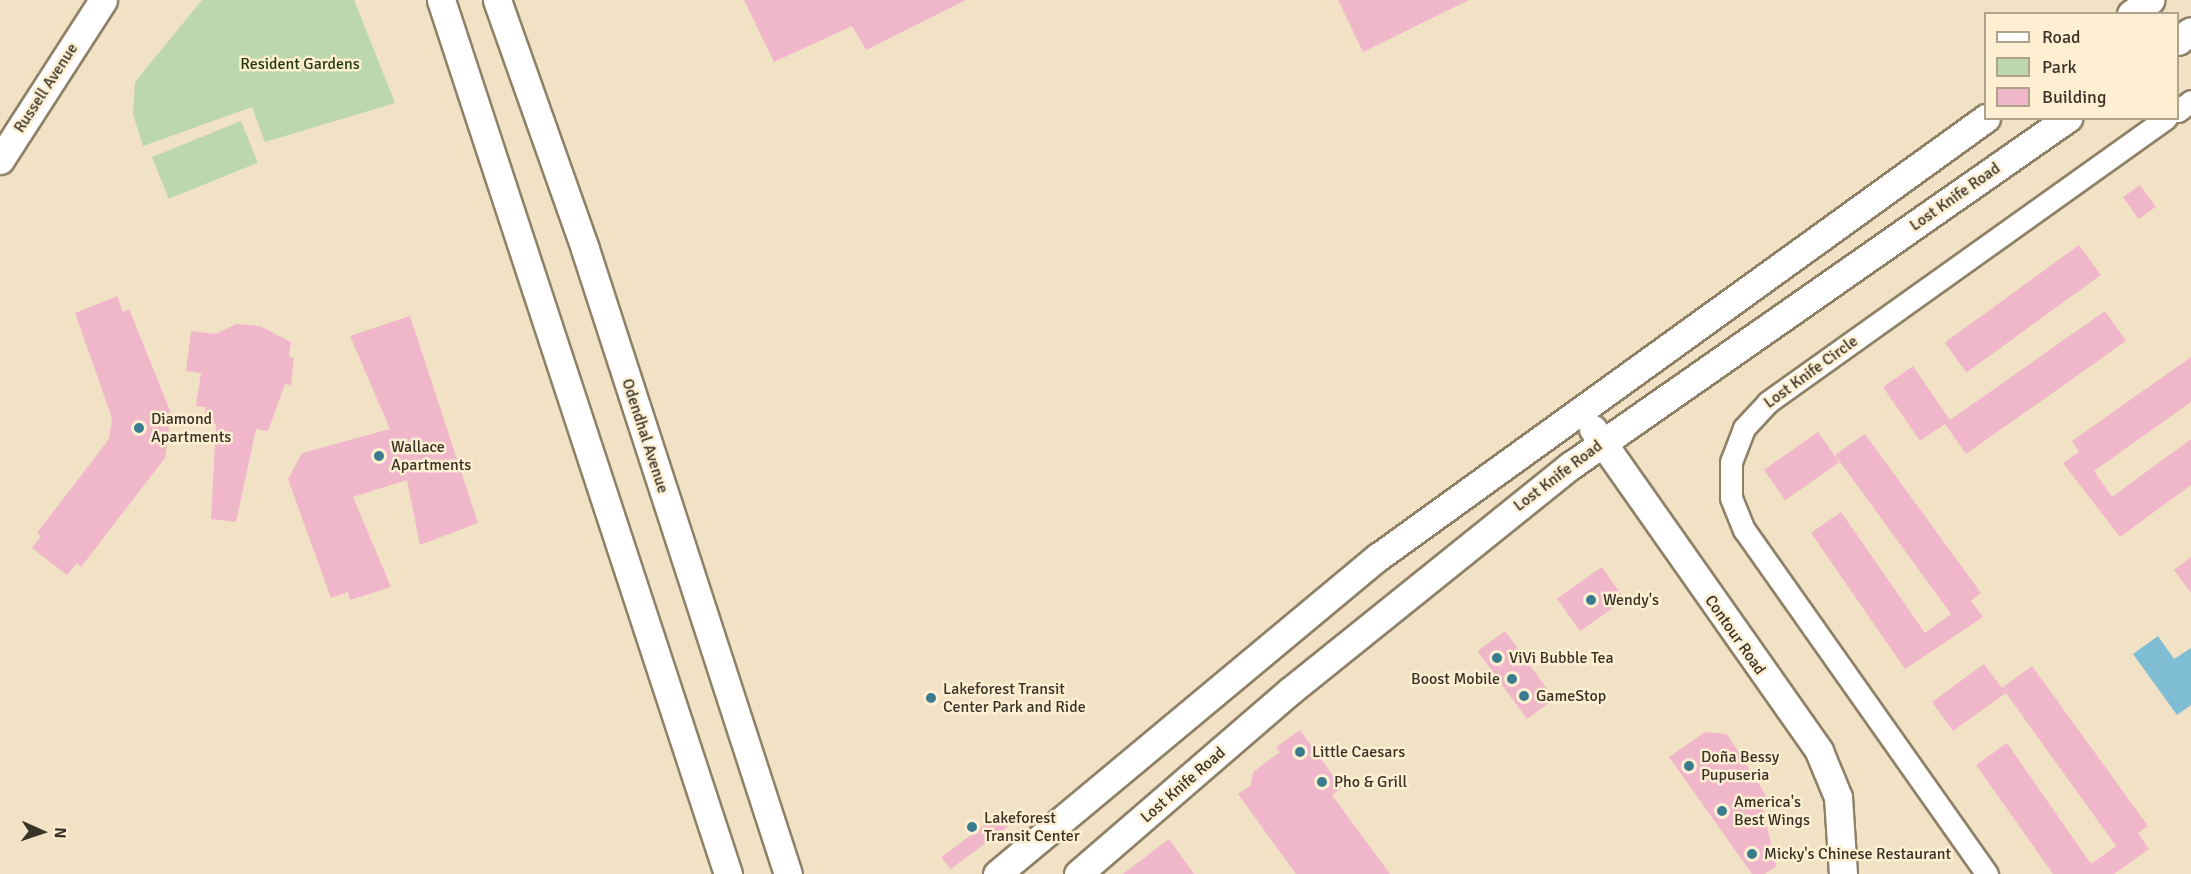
<!DOCTYPE html>
<meta charset="utf-8">
<style>
body{margin:0}
#map{position:relative;width:2191px;height:874px;overflow:hidden;background:#f1e2c6;font-family:Signika,sans-serif}
div>[style]{position:absolute}
[style*='--x']{left:calc(var(--x)*1px);top:calc(var(--y)*1px);width:calc(var(--w)*1px);rotate:calc(var(--a)*1deg)}
.green>*{inset:0;background:#bcd7ad;transform-origin:0 0}
.water>*{inset:0;background:#7ebdd3}
.building>*{inset:0;background:#f0b6ca;transform-origin:0 0}
.roads{filter:drop-shadow(2px 0 #8e8167) drop-shadow(-2px 0 #8e8167) drop-shadow(0 2px #8e8167) drop-shadow(0 -2px #8e8167)}
.minor>*{height:21px;margin:-10.5px;padding:0 10.5px;transform-origin:10.5px;border-radius:10.5px;background:#fff}
.tertiary>*{height:27px;margin:-13.5px;padding:0 13.5px;transform-origin:13.5px;border-radius:13.5px;background:#fff}
.dots>*{width:16px;height:16px;translate:-50% -50%;box-sizing:border-box;border:3px solid #feefd3;border-radius:50%}
span{translate:-50% -50%;white-space:nowrap;text-align:center;line-height:1.15;-webkit-text-stroke:5px #feefd3;paint-order:stroke}
.park-label{font-size:16px;color:#1e3a09}
.street-label{font-size:16px;color:#383227}
.poi-label{font-size:16px;color:#383227}
.left{translate:0 -50%;text-align:left}
.right{translate:-100% -50%;text-align:right}
.legend{position:absolute;left:1984px;top:12px;width:195px;height:108px;box-sizing:border-box;background:#feefd3;border:2px solid #afa38e;margin:0;padding:8px 10px;list-style:none;font-size:18px;color:#383227}
.legend li{display:flex;align-items:center;gap:12px;height:30px}
.legend b{width:30px;border:2px solid #afa38e}
.north{position:absolute;left:12px;top:802px;width:60px;height:60px;-webkit-text-stroke:4px #feefd3;paint-order:stroke;rotate:93deg;font-size:16px;font-weight:700;line-height:24px;text-align:center;color:#383227}
.north::after{content:'';display:block;margin:auto;width:21px;height:27px;background:#383227;clip-path:polygon(50% 0,100% 100%,50% 72%,0 100%)}
</style>
<div id="map">
<div class="green">
<i style="clip-path:polygon(202px 0,354px 0,395px 103px,265px 142px,252px 107px,143px 146px,133px 114px,135px 82px)"></i>
<i style="left:241px;top:121px;width:45px;height:96px;rotate:68deg"></i>
</div>
<div class="water">
<i style="clip-path:polygon(2158px 636px,2174px 659px,2191px 648px,2191px 705px,2177px 715px,2133px 654px)"></i>
</div>
<div class="building">
<i style="clip-path:polygon(744px 0,966px 0,866px 50px,852px 26px,774px 62px)"></i>
<i style="clip-path:polygon(1338px 0,1469px 0,1363px 52px)"></i>
<i style="left:2140px;top:185px;width:27px;height:21px;rotate:54deg"></i>
<i style="left:2079px;top:245px;width:37px;height:166px;rotate:54deg"></i>
<i style="clip-path:polygon(117px 296px,123px 312px,129px 309px,171px 413px,165px 458px,81px 567px,77px 563px,67px 575px,32px 548px,41px 536px,37px 533px,109px 439px,112px 418px,75px 313px)"></i>
<i style="clip-path:polygon(2105px 311px,2126px 341px,1966px 454px,1945px 424px,1920px 441px,1883px 387px,1913px 366px,1950px 420px)"></i>
<i style="clip-path:polygon(410px 316px,478px 523px,420px 545px,407px 480px,353px 497px,391px 587px,350px 600px,348px 592px,331px 598px,288px 479px,302px 453px,390px 429px,350px 336px)"></i>
<i style="clip-path:polygon(236px 324px,260px 326px,291px 342px,289px 357px,294px 358px,291px 385px,285px 384px,268px 431px,256px 429px,236px 522px,211px 519px,216px 424px,204px 422px,206px 407px,196px 406px,201px 373px,186px 371px,191px 331px,215px 334px)"></i>
<i style="clip-path:polygon(2191px 357px,2191px 402px,2094px 471px,2112px 497px,2191px 439px,2191px 485px,2120px 537px,2063px 463px,2079px 452px,2072px 441px)"></i>
<i style="left:1818px;top:432px;width:37px;height:66px;rotate:55deg"></i>
<i style="clip-path:polygon(1865px 434px,1981px 593px,1971px 601px,1983px 617px,1905px 669px,1811px 533px,1841px 512px,1925px 633px,1951px 614px,1835px 455px)"></i>
<i style="clip-path:polygon(2191px 557px,2191px 593px,2174px 570px)"></i>
<i style="left:1602px;top:567px;width:40px;height:55px;rotate:55deg"></i>
<i style="left:1505px;top:631px;width:84px;height:34px;rotate:54deg"></i>
<i style="clip-path:polygon(1984px 664px,2002px 688px,2032px 666px,2148px 826px,2138px 833px,2149px 849px,2114px 874px,2053px 874px,1976px 765px,2007px 743px,2091px 864px,2116px 846px,2006px 693px,1953px 731px,1932px 702px)"></i>
<i style="clip-path:polygon(1300px 730px,1342px 788px,1332px 795px,1390px 874px,1296px 874px,1238px 794px,1251px 785px,1253px 772px,1280px 752px,1276px 747px)"></i>
<i style="clip-path:polygon(1705px 732px,1727px 734px,1771px 803px,1763px 809px,1776px 866px,1765px 874px,1752px 874px,1669px 757px)"></i>
<i style="left:1003px;top:811px;width:15px;height:77px;rotate:53deg"></i>
<i style="clip-path:polygon(1169px 839px,1194px 874px,1123px 874px)"></i>
</div>
<div class="roads">
<div class="minor">
<i style="--x:2178;--y:111;--w:16;--a:-38"></i>
<i style="--x:1987;--y:874;--w:421;--a:-125.2"></i>
<i style="--x:1744;--y:530;--w:35;--a:-112"></i>
<i style="--x:1731;--y:497;--w:35;--a:-90"></i>
<i style="--x:1731;--y:462;--w:36;--a:-69"></i>
<i style="--x:1744;--y:428;--w:35;--a:-47"></i>
<i style="--x:1768;--y:402;--w:489;--a:-35.5"></i>
</div>
<div class="tertiary">
<i style="--x:441;--y:0;--w:920;--a:71.82"></i>
<i style="--x:497;--y:0;--w:264;--a:70.5"></i>
<i style="--x:585;--y:249;--w:657;--a:72.01"></i>
<i style="--x:2131;--y:14;--w:24;--a:-36"></i>
<i style="--x:2178;--y:41;--w:16;--a:-38"></i>
<i style="--x:0;--y:160;--w:190;--a:-57.2"></i>
<i style="--x:1593;--y:429;--w:393;--a:54.9"></i>
<i style="--x:1819;--y:751;--w:50;--a:67.6"></i>
<i style="--x:1838;--y:797;--w:77;--a:86.3"></i>
<i style="--x:997;--y:874;--w:496;--a:-39.8"></i>
<i style="--x:1378;--y:557;--w:750;--a:-35.83"></i>
<i style="--x:1078;--y:874;--w:280;--a:-40.8"></i>
<i style="--x:1290;--y:691;--w:359;--a:-38.8"></i>
<i style="--x:1570;--y:466;--w:608;--a:-34.95"></i>
</div>
</div>
<div class="dots">
<i style="left:139px;top:428px;background:#3a7c8e"></i>
<i style="left:379px;top:456px;background:#3a7c8e"></i>
<i style="left:1591px;top:600px;background:#3a7c8e"></i>
<i style="left:1497px;top:658px;background:#3a7c8e"></i>
<i style="left:1512px;top:679px;background:#3a7c8e"></i>
<i style="left:1524px;top:696px;background:#3a7c8e"></i>
<i style="left:931px;top:698px;background:#3a7c8e"></i>
<i style="left:1300px;top:752px;background:#3a7c8e"></i>
<i style="left:1689px;top:766px;background:#3a7c8e"></i>
<i style="left:1322px;top:782px;background:#3a7c8e"></i>
<i style="left:1722px;top:811px;background:#3a7c8e"></i>
<i style="left:972px;top:827px;background:#3a7c8e"></i>
<i style="left:1752px;top:854px;background:#3a7c8e"></i>
</div>
<div class="park-label">
<span style="left:300px;top:64px">Resident Gardens</span>
</div>
<div class="street-label">
<span style="left:46px;top:88px;rotate:-57deg">Russell Avenue</span>
<span style="left:1955px;top:197px;rotate:-35deg">Lost Knife Road</span>
<span style="left:1811px;top:372px;rotate:-36deg">Lost Knife Circle</span>
<span style="left:645px;top:436px;rotate:72deg">Odendhal Avenue</span>
<span style="left:1558px;top:476px;rotate:-37deg">Lost Knife Road</span>
<span style="left:1735px;top:635px;rotate:55deg">Contour Road</span>
<span style="left:1183px;top:785px;rotate:-41deg">Lost Knife Road</span>
</div>
<div class="poi-label">
<span class="left" style="left:151px;top:428px">Diamond<br>Apartments</span>
<span class="left" style="left:391px;top:456px">Wallace<br>Apartments</span>
<span class="left" style="left:1603px;top:600px">Wendy's</span>
<span class="left" style="left:1509px;top:658px">ViVi Bubble Tea</span>
<span class="right" style="left:1500px;top:679px">Boost Mobile</span>
<span class="left" style="left:943px;top:698px">Lakeforest Transit<br>Center Park and Ride</span>
<span class="left" style="left:1536px;top:696px">GameStop</span>
<span class="left" style="left:1312px;top:752px">Little Caesars</span>
<span class="left" style="left:1701px;top:766px">Doña Bessy<br>Pupuseria</span>
<span class="left" style="left:1334px;top:782px">Pho &amp; Grill</span>
<span class="left" style="left:1734px;top:811px">America's<br>Best Wings</span>
<span class="left" style="left:984px;top:827px">Lakeforest<br>Transit Center</span>
<span class="left" style="left:1764px;top:854px">Micky's Chinese Restaurant</span>
</div>
<ul class="legend">
<li><b style="height:8px;background:#fff"></b>Road</li>
<li><b style="height:16px;background:#bcd7ad"></b>Park</li>
<li><b style="height:16px;background:#f0b6ca"></b>Building</li>
</ul>
<div class="north">N</div>
</div>
